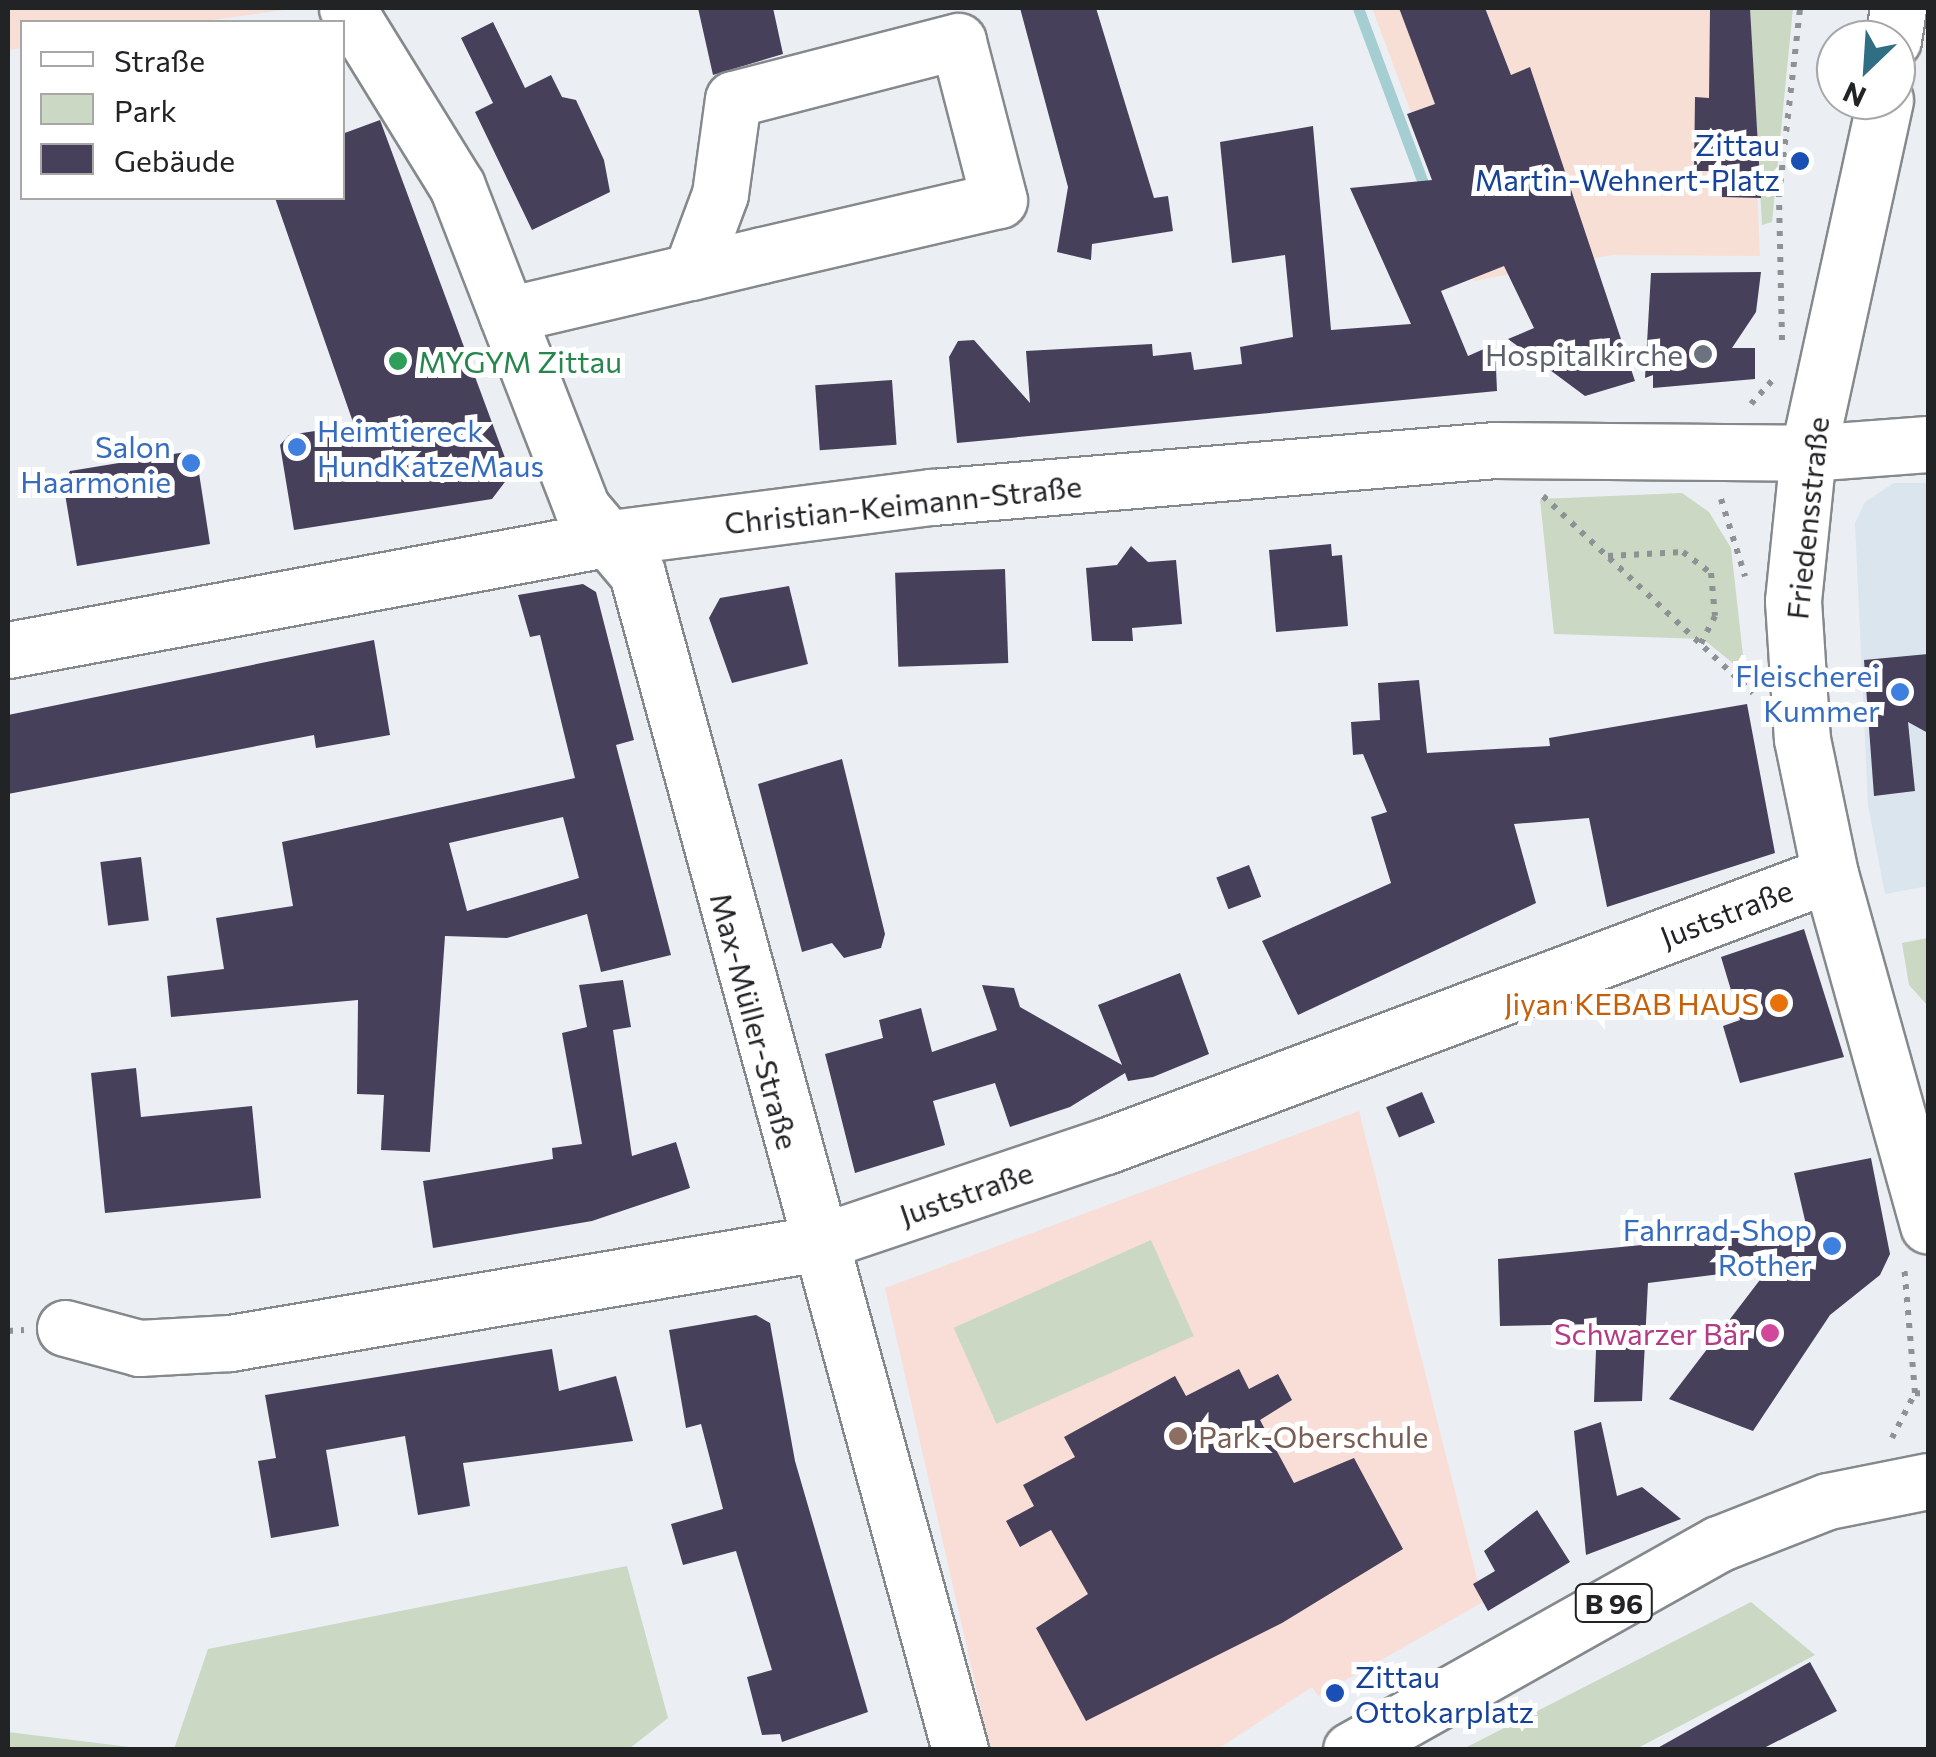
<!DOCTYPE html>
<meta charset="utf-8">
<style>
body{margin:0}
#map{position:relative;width:1936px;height:1757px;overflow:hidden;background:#ebeff3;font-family:Commissioner,sans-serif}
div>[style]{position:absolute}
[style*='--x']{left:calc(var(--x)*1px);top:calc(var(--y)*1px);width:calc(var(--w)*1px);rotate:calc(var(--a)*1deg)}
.built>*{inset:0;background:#dae5ee}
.industrial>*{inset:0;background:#f7dfd6}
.education>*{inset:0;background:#f8ded7}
.green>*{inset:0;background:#cad8c4;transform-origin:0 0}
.stream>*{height:11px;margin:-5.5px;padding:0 5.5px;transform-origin:5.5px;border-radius:5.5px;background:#a4ced1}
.building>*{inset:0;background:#47405a;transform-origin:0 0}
.path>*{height:6px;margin-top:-3px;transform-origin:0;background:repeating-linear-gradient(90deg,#8f9295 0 5px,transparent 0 13px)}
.roads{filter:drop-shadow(2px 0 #85898c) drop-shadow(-2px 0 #85898c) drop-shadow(0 2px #85898c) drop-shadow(0 -2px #85898c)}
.minor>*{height:55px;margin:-27.5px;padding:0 27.5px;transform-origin:27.5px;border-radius:27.5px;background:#fff}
.major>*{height:55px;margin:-27.5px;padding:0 27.5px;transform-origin:27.5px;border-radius:27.5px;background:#fff}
.dots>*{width:28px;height:28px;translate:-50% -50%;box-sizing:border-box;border:5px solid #fff;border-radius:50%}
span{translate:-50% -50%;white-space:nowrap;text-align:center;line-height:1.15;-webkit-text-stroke:10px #fff;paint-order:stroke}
.shield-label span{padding:2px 8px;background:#fff;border:2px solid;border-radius:8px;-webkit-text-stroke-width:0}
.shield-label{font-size:28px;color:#222325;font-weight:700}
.transit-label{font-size:30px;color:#164399}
.right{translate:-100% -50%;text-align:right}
.left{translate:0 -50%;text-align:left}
.worship-label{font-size:30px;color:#5b616d}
.leisure-label{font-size:30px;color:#27864d}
.shop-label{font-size:30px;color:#366cbe}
.street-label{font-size:30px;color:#222325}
.food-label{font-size:30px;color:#c56008}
.hotel-label{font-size:30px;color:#b23c85}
.education-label{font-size:30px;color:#785e54}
.frame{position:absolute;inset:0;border:10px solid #222325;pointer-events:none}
.legend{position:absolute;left:20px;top:20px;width:325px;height:180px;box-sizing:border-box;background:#fff;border:2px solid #a7a7a8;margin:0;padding:12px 18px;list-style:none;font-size:30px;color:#222325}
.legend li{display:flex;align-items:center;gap:20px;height:50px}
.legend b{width:50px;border:2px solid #a7a7a8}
.north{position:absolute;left:1816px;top:20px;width:100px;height:100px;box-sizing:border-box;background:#fff;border:2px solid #a7a7a8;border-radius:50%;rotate:205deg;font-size:28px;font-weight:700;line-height:40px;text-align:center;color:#222325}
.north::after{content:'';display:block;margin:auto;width:35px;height:45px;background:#2f6e83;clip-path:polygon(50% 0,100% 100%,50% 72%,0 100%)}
</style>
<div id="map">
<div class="built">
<i style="clip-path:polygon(1894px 483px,1928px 483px,1928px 886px,1885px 894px,1868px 805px,1855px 523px,1865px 502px)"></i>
</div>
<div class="industrial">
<i style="clip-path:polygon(8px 8px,299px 8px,197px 22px,22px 22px,22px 48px,8px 50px)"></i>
<i style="clip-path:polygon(1372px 8px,1750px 8px,1760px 256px,1612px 255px,1474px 281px)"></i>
</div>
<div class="education">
<i style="clip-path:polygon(1359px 1111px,1483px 1602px,1318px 1696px,1312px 1687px,1218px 1749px,990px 1749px,885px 1288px)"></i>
</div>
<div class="green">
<i style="clip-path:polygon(1750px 8px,1793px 8px,1772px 222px,1762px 225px)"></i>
<i style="clip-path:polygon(1682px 493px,1709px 512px,1731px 548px,1745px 673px,1703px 639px,1554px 634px,1540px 499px)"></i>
<i style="clip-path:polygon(1928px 938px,1928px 1006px,1909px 985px,1902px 943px)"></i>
<i style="left:1151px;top:1240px;width:105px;height:216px;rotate:66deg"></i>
<i style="clip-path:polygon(627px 1566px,668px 1718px,629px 1749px,174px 1749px,208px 1649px)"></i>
<i style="clip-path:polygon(1751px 1602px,1815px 1655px,1636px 1749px,1463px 1749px)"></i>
<i style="clip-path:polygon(8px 1732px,146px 1749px,8px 1749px)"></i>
</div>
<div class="stream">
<i style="--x:1358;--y:8;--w:198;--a:69.6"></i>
</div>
<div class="building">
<i style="clip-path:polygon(698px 8px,773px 8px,783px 54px,713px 75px)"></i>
<i style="clip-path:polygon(1020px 8px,1096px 8px,1154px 198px,1168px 196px,1173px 231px,1092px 244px,1091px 260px,1057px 252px,1068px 187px)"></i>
<i style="clip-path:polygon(1399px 8px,1485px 8px,1511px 75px,1530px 67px,1635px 381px,1585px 396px,1508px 339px,1534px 328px,1504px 266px,1441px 291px,1468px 356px,1495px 344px,1497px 391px,957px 443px,949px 357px,958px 341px,974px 340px,1030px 403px,1026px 351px,1152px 344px,1153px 356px,1191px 352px,1194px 370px,1242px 364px,1240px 347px,1293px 337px,1285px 255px,1232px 263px,1220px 142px,1313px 126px,1331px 330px,1411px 324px,1350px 188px,1432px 180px,1407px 114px,1435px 104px)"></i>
<i style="clip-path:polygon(1710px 8px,1750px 8px,1761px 198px,1722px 197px,1722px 171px,1694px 171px,1695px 97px,1709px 98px)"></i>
<i style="clip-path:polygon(493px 22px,525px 88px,551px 75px,562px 97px,576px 100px,604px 160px,610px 192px,532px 230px,475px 112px,493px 103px,461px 38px)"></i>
<i style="clip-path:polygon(380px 120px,511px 474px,492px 499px,294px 530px,280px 445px,289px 435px,354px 425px,275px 198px,342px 198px,342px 134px)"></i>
<i style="clip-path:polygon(1761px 272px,1756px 312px,1732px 348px,1755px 348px,1755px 379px,1653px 388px,1653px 375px,1645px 378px,1651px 273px)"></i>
<i style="left:892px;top:380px;width:65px;height:77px;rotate:86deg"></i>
<i style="clip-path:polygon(186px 452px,197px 460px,210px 544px,77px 566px,63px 482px,70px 471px)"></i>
<i style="clip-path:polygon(1331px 544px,1332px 556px,1342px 555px,1348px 626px,1276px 632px,1269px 550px)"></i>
<i style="clip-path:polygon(1131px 546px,1148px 562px,1176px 560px,1182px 624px,1132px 628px,1133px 641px,1092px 641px,1086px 568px,1117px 565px)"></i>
<i style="left:1005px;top:569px;width:94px;height:110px;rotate:88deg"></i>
<i style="clip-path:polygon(evenodd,583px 584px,596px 592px,634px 740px,616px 745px,671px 955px,601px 972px,587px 914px,507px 938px,445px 936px,430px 1152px,381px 1150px,384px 1095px,357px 1094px,358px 1000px,171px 1017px,167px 976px,224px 969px,216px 918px,293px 906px,282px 842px,575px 778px,540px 635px,530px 637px,518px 595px,583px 584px,563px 817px,579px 878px,467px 911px,449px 843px,563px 817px)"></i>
<i style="clip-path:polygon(789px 586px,808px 664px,732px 683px,709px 618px,720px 598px)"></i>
<i style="clip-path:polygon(374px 640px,390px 735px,316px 748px,314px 735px,8px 794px,8px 715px)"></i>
<i style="clip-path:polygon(1928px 654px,1928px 733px,1908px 722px,1915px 791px,1874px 796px,1864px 660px)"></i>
<i style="clip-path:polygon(1419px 680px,1427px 753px,1550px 746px,1549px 738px,1747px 704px,1775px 853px,1607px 907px,1589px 818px,1514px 824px,1536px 903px,1298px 1015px,1262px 941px,1391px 883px,1371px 817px,1387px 812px,1363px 754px,1353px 755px,1351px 722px,1380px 720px,1378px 683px)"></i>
<i style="clip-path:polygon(842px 759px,885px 934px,881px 948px,844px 958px,832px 943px,802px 952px,758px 784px)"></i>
<i style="left:141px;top:857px;width:64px;height:41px;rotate:83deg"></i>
<i style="left:1249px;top:865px;width:34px;height:35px;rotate:69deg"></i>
<i style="clip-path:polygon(1804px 929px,1844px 1057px,1740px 1083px,1723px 1026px,1740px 1020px,1721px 957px)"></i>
<i style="clip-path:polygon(1180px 973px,1209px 1054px,1153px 1077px,1128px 1081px,1125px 1073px,1070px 1107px,1010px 1127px,995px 1083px,933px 1101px,945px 1145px,855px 1173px,825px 1054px,883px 1038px,879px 1020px,921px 1008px,932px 1052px,997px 1030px,982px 985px,1014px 988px,1020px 1007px,1122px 1065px,1098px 1005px)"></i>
<i style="clip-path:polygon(623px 980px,631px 1027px,613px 1030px,632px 1156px,676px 1142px,690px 1188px,592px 1221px,433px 1248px,423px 1181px,553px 1159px,552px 1148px,582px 1144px,562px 1033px,587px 1027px,579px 985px)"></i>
<i style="clip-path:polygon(136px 1068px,141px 1117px,252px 1106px,261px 1198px,105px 1213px,91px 1073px)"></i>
<i style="left:1422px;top:1092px;width:33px;height:39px;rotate:67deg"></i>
<i style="clip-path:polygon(1871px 1158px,1890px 1254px,1880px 1275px,1830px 1315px,1753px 1431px,1669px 1399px,1769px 1268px,1648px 1283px,1642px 1401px,1594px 1402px,1597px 1324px,1500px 1326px,1498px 1259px,1807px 1229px,1794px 1173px)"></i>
<i style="clip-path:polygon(756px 1315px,770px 1323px,795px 1461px,868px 1712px,782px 1742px,780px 1734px,762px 1735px,747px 1677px,772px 1670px,736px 1551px,683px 1565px,671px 1524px,723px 1509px,701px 1424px,686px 1428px,669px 1330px)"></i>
<i style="clip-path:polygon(552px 1349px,559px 1391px,616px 1376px,633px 1441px,463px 1463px,470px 1506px,418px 1515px,405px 1436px,326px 1450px,339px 1526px,271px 1538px,258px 1461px,276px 1458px,265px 1395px)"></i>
<i style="clip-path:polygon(1239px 1369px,1249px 1389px,1278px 1374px,1292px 1400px,1260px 1420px,1294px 1483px,1354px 1458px,1403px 1549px,1282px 1623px,1086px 1721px,1036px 1628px,1088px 1594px,1051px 1530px,1020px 1547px,1006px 1521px,1034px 1506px,1023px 1485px,1075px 1457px,1064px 1437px,1175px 1376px,1186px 1396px)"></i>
<i style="clip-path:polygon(1601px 1422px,1617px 1496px,1642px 1487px,1681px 1519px,1586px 1555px,1574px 1431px)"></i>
<i style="clip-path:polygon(1537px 1510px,1570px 1562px,1488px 1611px,1473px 1584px,1495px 1571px,1484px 1551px)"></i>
<i style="clip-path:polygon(1810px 1662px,1837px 1711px,1760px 1750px,1654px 1750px)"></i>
</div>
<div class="path">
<i style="--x:1782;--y:340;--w:144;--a:-91.2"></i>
<i style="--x:1779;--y:196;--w:189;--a:-83.6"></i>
<i style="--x:1751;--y:404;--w:36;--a:-48"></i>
<i style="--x:1543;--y:496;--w:288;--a:43.2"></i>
<i style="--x:1721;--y:499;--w:81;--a:72.7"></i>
<i style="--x:1608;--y:556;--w:75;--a:-3.1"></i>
<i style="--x:1683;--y:552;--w:35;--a:37"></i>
<i style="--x:1711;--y:573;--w:43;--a:84.7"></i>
<i style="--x:1715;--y:616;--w:31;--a:117"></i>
<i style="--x:8;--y:1331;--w:16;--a:-4"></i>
<i style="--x:1915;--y:1393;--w:13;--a:4"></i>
<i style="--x:1892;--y:1438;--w:51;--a:-62.9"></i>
<i style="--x:1915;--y:1393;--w:129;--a:-94.9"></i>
</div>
<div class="roads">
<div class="minor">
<i style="--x:347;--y:8;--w:209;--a:58.3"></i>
<i style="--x:457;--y:186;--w:345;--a:68.8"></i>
<i style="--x:582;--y:508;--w:85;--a:49.8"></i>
<i style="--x:637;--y:573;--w:1221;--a:74.65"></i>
<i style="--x:507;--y:315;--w:189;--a:-13.2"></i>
<i style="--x:691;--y:272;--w:73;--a:-13.5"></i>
<i style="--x:762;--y:255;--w:243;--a:-13.1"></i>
<i style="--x:999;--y:200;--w:164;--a:-104.5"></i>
<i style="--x:958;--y:41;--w:232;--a:165.5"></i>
<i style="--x:733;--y:99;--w:96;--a:97.8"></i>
<i style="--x:720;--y:194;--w:83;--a:110.4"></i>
<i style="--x:8;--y:650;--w:613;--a:-10.52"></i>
<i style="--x:611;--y:538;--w:324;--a:-7.3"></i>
<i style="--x:932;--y:497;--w:565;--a:-4.77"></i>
<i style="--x:1495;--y:450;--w:313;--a:0.5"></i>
<i style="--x:1808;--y:453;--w:120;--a:-4.3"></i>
<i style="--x:65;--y:1328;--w:77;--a:15.1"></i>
<i style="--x:139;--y:1348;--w:91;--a:-3.1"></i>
<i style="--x:230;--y:1343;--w:592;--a:-9.62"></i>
<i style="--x:814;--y:1244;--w:308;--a:-18.6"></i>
<i style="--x:1106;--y:1146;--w:773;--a:-20.59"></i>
</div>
<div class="major">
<i style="--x:1893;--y:40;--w:32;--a:-81"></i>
<i style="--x:1885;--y:100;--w:361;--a:102.3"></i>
<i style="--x:1808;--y:453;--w:149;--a:95.8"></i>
<i style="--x:1793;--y:601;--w:138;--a:86.3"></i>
<i style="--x:1802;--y:739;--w:138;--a:78.3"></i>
<i style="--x:1830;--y:874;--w:365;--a:74.4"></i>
<i style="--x:1351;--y:1750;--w:421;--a:-29.3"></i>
<i style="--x:1718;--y:1544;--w:118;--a:-21.4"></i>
<i style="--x:1828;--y:1501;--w:102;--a:-11.3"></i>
</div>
</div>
<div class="dots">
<i style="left:1800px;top:161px;background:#1a4fb4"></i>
<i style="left:1703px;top:354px;background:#6b7280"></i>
<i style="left:398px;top:361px;background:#2e9e5b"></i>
<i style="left:297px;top:447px;background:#3f7fe0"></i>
<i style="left:191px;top:463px;background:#3f7fe0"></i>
<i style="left:1900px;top:692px;background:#3f7fe0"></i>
<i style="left:1779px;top:1003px;background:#e8710a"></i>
<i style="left:1832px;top:1246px;background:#3f7fe0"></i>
<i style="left:1770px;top:1333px;background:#d1479c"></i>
<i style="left:1178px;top:1436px;background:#8d6e63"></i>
<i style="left:1335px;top:1693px;background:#1a4fb4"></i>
</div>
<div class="shield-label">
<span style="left:1614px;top:1603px">B 96</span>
</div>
<div class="transit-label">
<span class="right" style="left:1780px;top:161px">Zittau<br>Martin-Wehnert-Platz</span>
<span class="left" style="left:1355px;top:1693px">Zittau<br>Ottokarplatz</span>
</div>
<div class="worship-label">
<span class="right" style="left:1683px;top:354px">Hospitalkirche</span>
</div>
<div class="leisure-label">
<span class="left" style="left:418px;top:361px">MYGYM Zittau</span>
</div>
<div class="shop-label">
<span class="left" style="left:317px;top:447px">Heimtiereck<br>HundKatzeMaus</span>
<span class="right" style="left:171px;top:463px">Salon<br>Haarmonie</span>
<span class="right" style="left:1880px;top:692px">Fleischerei<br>Kummer</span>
<span class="right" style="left:1812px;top:1246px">Fahrrad-Shop<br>Rother</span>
</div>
<div class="street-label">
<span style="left:903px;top:504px;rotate:-6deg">Christian-Keimann-Straße</span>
<span style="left:1807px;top:518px;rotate:-84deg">Friedensstraße</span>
<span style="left:1726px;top:913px;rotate:-21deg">Juststraße</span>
<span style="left:755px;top:1021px;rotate:75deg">Max-Müller-Straße</span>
<span style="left:966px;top:1193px;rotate:-19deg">Juststraße</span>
</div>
<div class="food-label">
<span class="right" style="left:1759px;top:1003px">Jiyan KEBAB HAUS</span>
</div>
<div class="hotel-label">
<span class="right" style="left:1750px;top:1333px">Schwarzer Bär</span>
</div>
<div class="education-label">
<span class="left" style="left:1198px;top:1436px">Park-Oberschule</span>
</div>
<div class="frame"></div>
<ul class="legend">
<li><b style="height:12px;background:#fff"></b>Straße</li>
<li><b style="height:28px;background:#cad8c4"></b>Park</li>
<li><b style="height:28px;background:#47405a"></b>Gebäude</li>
</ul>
<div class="north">N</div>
</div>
